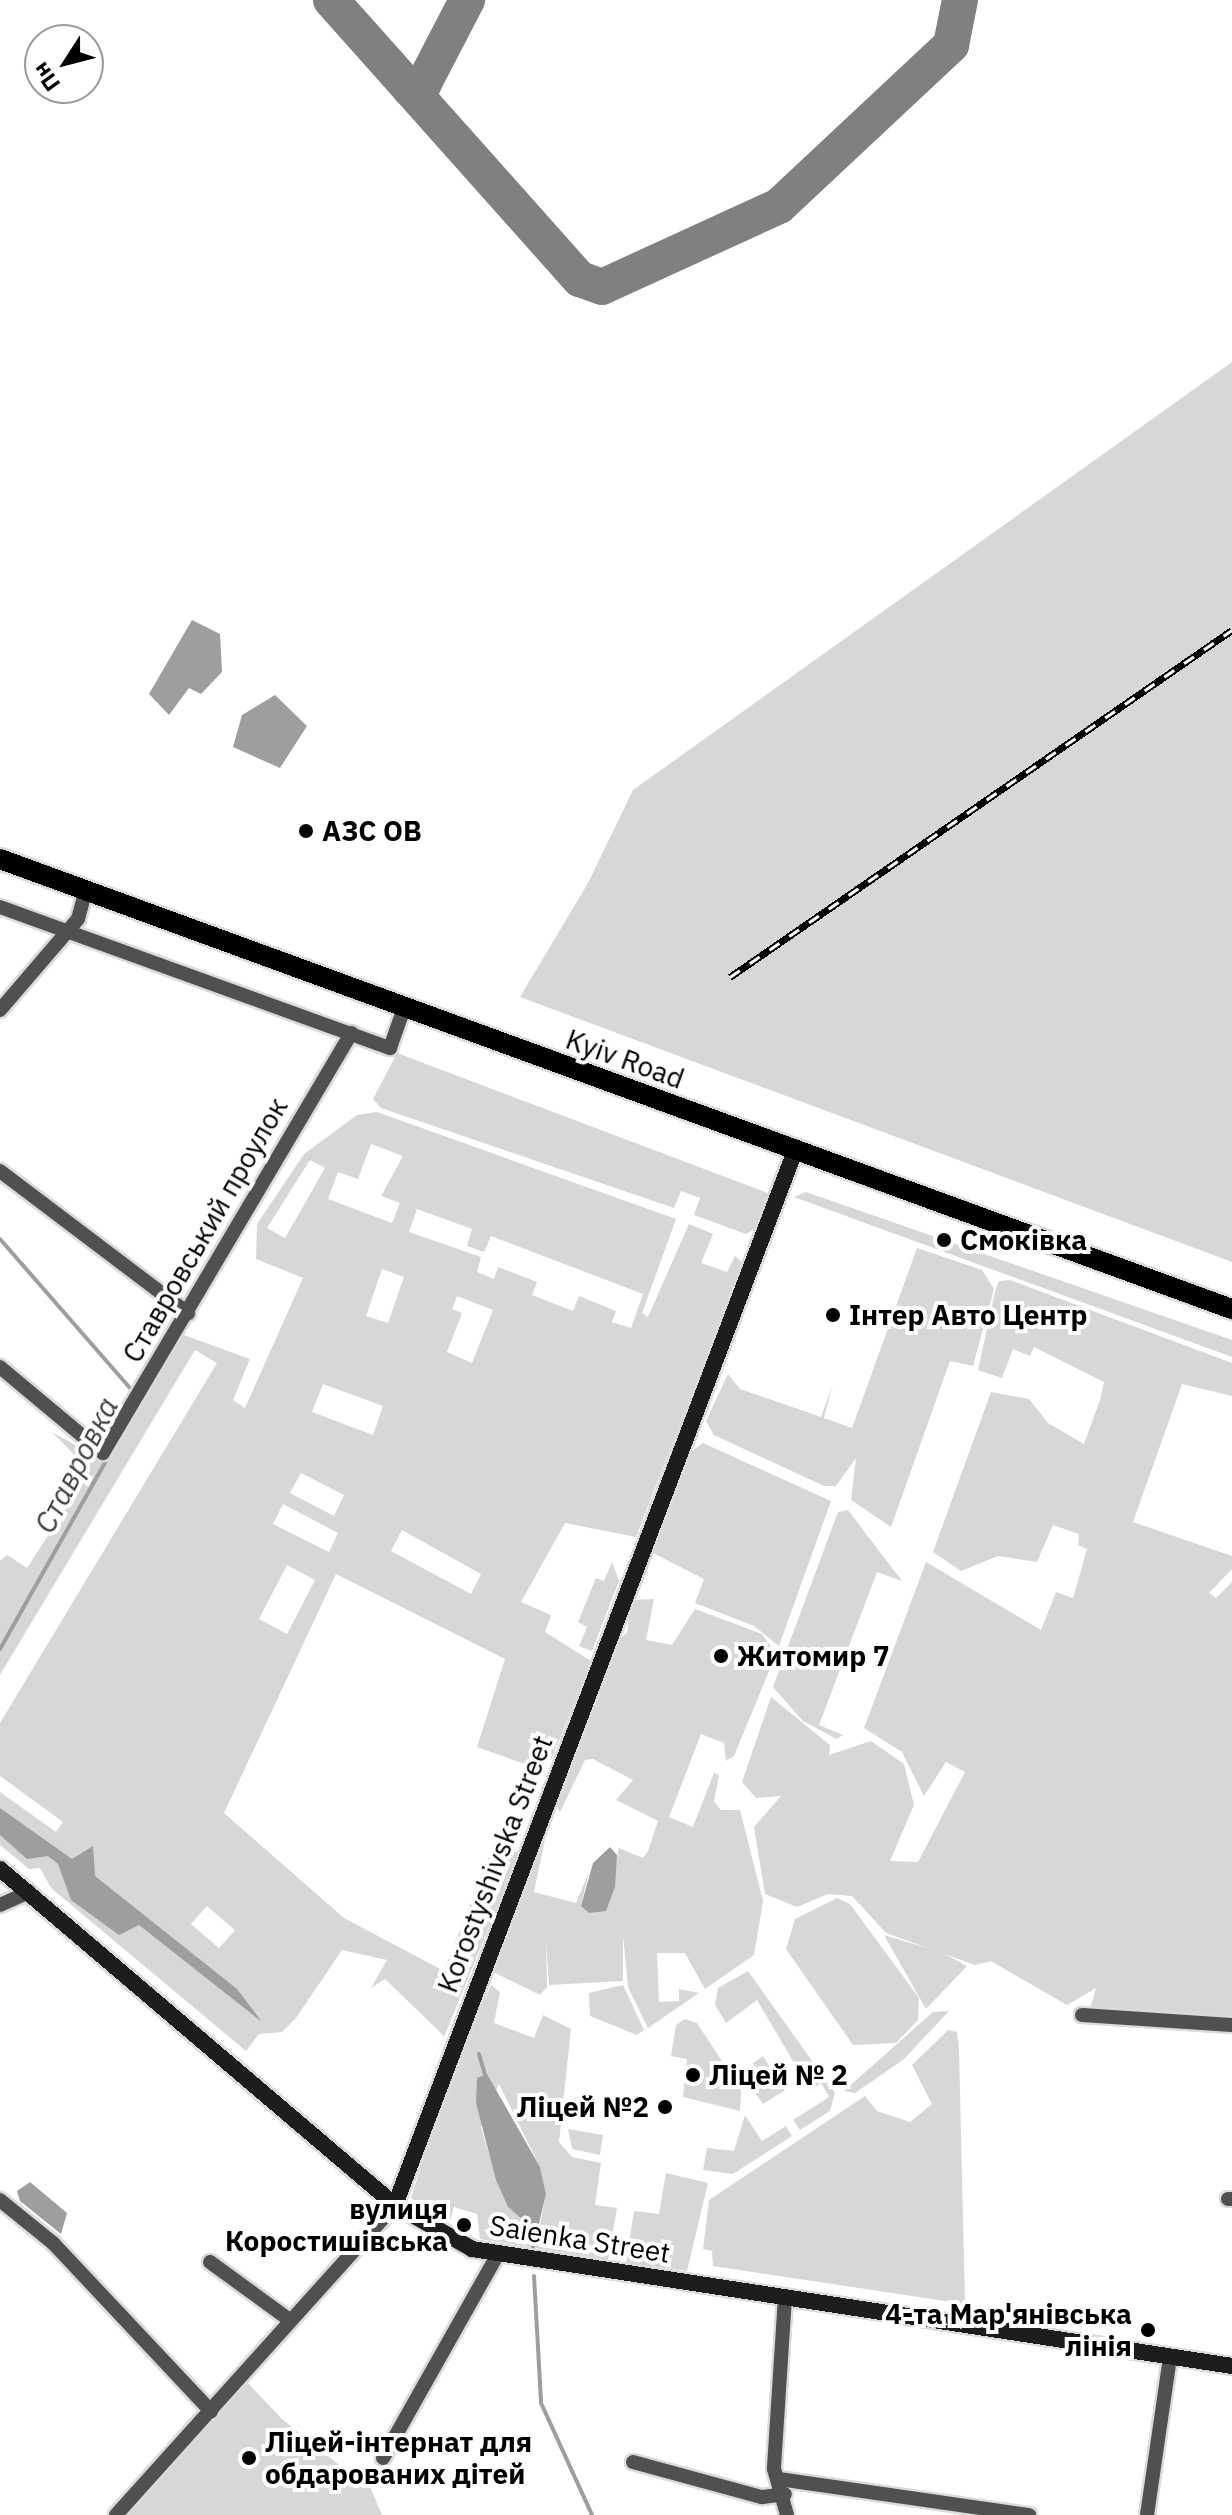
<!DOCTYPE html>
<meta charset="utf-8">
<style>
body{margin:0}
#map{position:relative;width:1232px;height:2515px;overflow:hidden;background:#fff;font-family:"IBM Plex Sans",sans-serif}
div>[style]{position:absolute}
[style*='--x']{left:calc(var(--x)*1px);top:calc(var(--y)*1px);width:calc(var(--w)*1px);rotate:calc(var(--a)*1deg)}
.green>*{inset:0;background:#d7d7d7}
.water>*{inset:0;background:#9e9e9e}
.stream>*{height:4px;margin:-2px;padding:0 2px;transform-origin:2px;border-radius:2px;background:#9e9e9e}
.taxiway>*{height:36px;margin:-18px;padding:0 18px;transform-origin:18px;border-radius:18px;background:#808080}
.roads{filter:drop-shadow(2px 0 #dbdbdb) drop-shadow(-2px 0 #dbdbdb) drop-shadow(0 2px #dbdbdb) drop-shadow(0 -2px #dbdbdb)}
.street>*{height:14px;margin:-7px;padding:0 7px;transform-origin:7px;border-radius:7px;background:#505050}
.secondary>*{height:16px;margin:-8px;padding:0 8px;transform-origin:8px;border-radius:8px;background:#1d1d1d}
.primary>*{height:20px;margin:-10px;padding:0 10px;transform-origin:10px;border-radius:10px;background:#000}
.rail>*{height:7px;margin-top:-3.5px;transform-origin:0;background:repeating-linear-gradient(90deg,#fff 0 12px,#000 0 24px);box-sizing:border-box;border-block:2px solid #000}
.dots>*{width:22px;height:22px;translate:-50% -50%;box-sizing:border-box;border:4px solid #fff;border-radius:50%}
span{translate:-50% -50%;white-space:nowrap;text-align:center;line-height:1.15;-webkit-text-stroke:8px #fff;paint-order:stroke}
.poi-label{font-size:28px;color:#000;font-weight:700}
.left{translate:0 -50%;text-align:left}
.right{translate:-100% -50%;text-align:right}
.street-label{font-size:28px;color:#000}
.water-label{font-size:30px;color:#3f3f3f;font-style:italic}
.north{position:absolute;left:24px;top:24px;width:80px;height:80px;box-sizing:border-box;background:#fff;border:2px solid #999;border-radius:50%;rotate:234deg;font-size:22px;font-weight:700;line-height:32px;text-align:center;color:#000}
.north::after{content:'';display:block;margin:auto;width:28px;height:36px;background:#000;clip-path:polygon(50% 0,100% 100%,50% 72%,0 100%)}
</style>
<div id="map">
<div class="green">
<i style="clip-path:polygon(1232px 362px,1232px 1262px,520px 997px,588px 883px,633px 790px)"></i>
<i style="clip-path:polygon(397px 1053px,768px 1193px,757px 1228px,746px 1234px,694px 1215px,700px 1198px,681px 1191px,674px 1208px,381px 1108px,373px 1099px)"></i>
<i style="clip-path:polygon(evenodd,377px 1112px,676px 1219px,642px 1313px,648px 1317px,689px 1224px,713px 1234px,701px 1263px,727px 1272px,735px 1256px,743px 1263px,636px 1537px,565px 1523px,521px 1602px,551px 1615px,545px 1632px,591px 1661px,552px 1758px,530px 1766px,477px 1747px,505px 1659px,336px 1574px,224px 1813px,344px 1918px,444px 1971px,494px 1843px,519px 1853px,418px 2101px,444px 2036px,385px 1979px,371px 1988px,387px 1960px,342px 1950px,296px 2018px,282px 2032px,259px 2034px,246px 2051px,51px 1888px,40px 1868px,29px 1869px,0 1845px,0 1792px,56px 1832px,63px 1822px,0 1776px,0 1723px,217px 1363px,195px 1350px,0 1675px,0 1561px,7px 1555px,27px 1568px,90px 1471px,52px 1432px,102px 1460px,181px 1334px,250px 1359px,233px 1400px,245px 1408px,303px 1278px,256px 1259px,257px 1224px,304px 1154px,357px 1115px,377px 1112px,371px 1144px,403px 1156px,381px 1196px,400px 1203px,392px 1223px,328px 1199px,338px 1172px,358px 1179px,371px 1144px,377px 1112px,310px 1160px,325px 1168px,285px 1238px,267px 1228px,310px 1160px,377px 1112px,417px 1209px,472px 1229px,467px 1246px,484px 1252px,491px 1236px,643px 1294px,631px 1328px,612px 1322px,616px 1311px,579px 1296px,573px 1311px,532px 1295px,537px 1282px,498px 1267px,494px 1279px,477px 1272px,481px 1257px,409px 1232px,417px 1209px,377px 1112px,382px 1269px,404px 1277px,388px 1323px,366px 1316px,382px 1269px,377px 1112px,457px 1296px,493px 1310px,472px 1363px,447px 1352px,462px 1313px,452px 1309px,457px 1296px,377px 1112px,323px 1384px,383px 1406px,373px 1435px,312px 1412px,323px 1384px,377px 1112px,301px 1473px,344px 1495px,334px 1516px,290px 1493px,301px 1473px,377px 1112px,283px 1504px,338px 1533px,329px 1552px,273px 1524px,283px 1504px,377px 1112px,402px 1530px,481px 1574px,471px 1594px,391px 1551px,402px 1530px,377px 1112px,287px 1565px,315px 1580px,287px 1634px,259px 1619px,287px 1565px,377px 1112px,207px 1906px,235px 1930px,219px 1948px,191px 1924px,207px 1906px)"></i>
<i style="clip-path:polygon(806px 1192px,1232px 1340px,1232px 1357px,794px 1197px)"></i>
<i style="clip-path:polygon(917px 1248px,982px 1270px,994px 1289px,973px 1366px,950px 1361px,891px 1527px,851px 1500px,856px 1458px,836px 1486px,824px 1486px,714px 1435px,706px 1421px,728px 1374px,740px 1389px,821px 1417px,833px 1384px,824px 1418px,852px 1428px)"></i>
<i style="clip-path:polygon(1010px 1280px,1232px 1363px,1232px 1396px,1182px 1384px,1133px 1522px,1232px 1556px,1232px 1569px,1209px 1593px,1216px 1598px,1232px 1582px,1232px 2016px,1090px 2009px,1096px 1988px,1067px 2005px,991px 1961px,975px 1965px,886px 1933px,852px 1896px,828px 1894px,797px 1907px,765px 1894px,754px 1827px,781px 1796px,756px 1798px,742px 1782px,771px 1697px,830px 1745px,829px 1755px,871px 1741px,904px 1764px,914px 1805px,890px 1861px,918px 1862px,965px 1772px,946px 1762px,924px 1796px,902px 1752px,864px 1728px,926px 1562px,1041px 1630px,1056px 1592px,1073px 1598px,1087px 1549px,1078px 1545px,1079px 1534px,1053px 1525px,1037px 1562px,998px 1556px,961px 1571px,933px 1552px,991px 1392px,1029px 1399px,1048px 1423px,1084px 1444px,1100px 1400px,1104px 1382px,1034px 1347px,1030px 1356px,1013px 1349px,1002px 1378px,978px 1370px,995px 1292px,999px 1281px)"></i>
<i style="clip-path:polygon(703px 1443px,831px 1501px,779px 1646px,754px 1626px,695px 1603px,704px 1579px,651px 1552px,688px 1454px)"></i>
<i style="clip-path:polygon(848px 1510px,902px 1581px,877px 1572px,819px 1725px,843px 1735px,837px 1739px,803px 1721px,773px 1687px,838px 1512px)"></i>
<i style="clip-path:polygon(612px 1562px,619px 1581px,592px 1651px,579px 1646px,587px 1627px,578px 1622px,596px 1578px,604px 1581px)"></i>
<i style="clip-path:polygon(654px 1599px,646px 1640px,672px 1645px,695px 1609px,762px 1634px,776px 1654px,734px 1756px,726px 1761px,724px 1743px,701px 1734px,669px 1817px,693px 1827px,714px 1773px,719px 1775px,714px 1801px,721px 1810px,740px 1810px,763px 1901px,754px 1955px,705px 1989px,685px 1953px,657px 1953px,659px 2002px,679px 2001px,679px 1989px,699px 1993px,648px 2028px,628px 1987px,623px 1935px,623px 1981px,549px 1985px,546px 1940px,547px 1987px,540px 1995px,491px 1971px,545px 1839px,534px 1892px,576px 1903px,589px 1872px,581px 1905px,589px 1913px,607px 1908px,619px 1848px,643px 1858px,648px 1851px,658px 1821px,616px 1800px,633px 1780px,593px 1759px,585px 1760px,560px 1812px,555px 1804px,616px 1641px,627px 1633px,631px 1600px)"></i>
<i style="clip-path:polygon(837px 1898px,850px 1904px,919px 1998px,918px 2020px,896px 2043px,853px 2045px,786px 1949px,795px 1919px)"></i>
<i style="clip-path:polygon(884px 1935px,941px 1952px,967px 1966px,926px 2009px)"></i>
<i style="clip-path:polygon(748px 1971px,835px 2093px,830px 2111px,800px 2130px,793px 2120px,829px 2097px,821px 2083px,810px 2090px,757px 2000px,726px 2023px,715px 2005px,718px 1988px)"></i>
<i style="clip-path:polygon(evenodd,491px 1985px,500px 1992px,494px 2023px,534px 2038px,543px 2015px,571px 2029px,559px 2142px,572px 2157px,601px 2163px,595px 2205px,617px 2208px,608px 2260px,480px 2239px,477px 2214px,454px 2207px,449px 2225px,411px 2198px,449px 2076px,491px 1985px,499px 2084px,540px 2167px,546px 2194px,539px 2230px,490px 2157px,481px 2127px,499px 2084px)"></i>
<i style="clip-path:polygon(623px 1985px,644px 2030px,637px 2035px,590px 2016px,589px 1993px)"></i>
<i style="clip-path:polygon(949px 2011px,903px 2060px,855px 2093px,844px 2091px,933px 2012px)"></i>
<i style="clip-path:polygon(685px 2019px,697px 2023px,741px 2090px,740px 2111px,683px 2097px,687px 2059px,671px 2056px,676px 2025px)"></i>
<i style="clip-path:polygon(948px 2030px,957px 2032px,959px 2049px,965px 2304px,713px 2266px,712px 2251px,703px 2249px,709px 2200px,865px 2096px,877px 2111px,910px 2122px,932px 2104px,912px 2065px)"></i>
<i style="clip-path:polygon(763px 2056px,785px 2090px,763px 2104px,749px 2084px,761px 2076px,753px 2063px)"></i>
<i style="clip-path:polygon(745px 2115px,762px 2141px,786px 2126px,792px 2136px,733px 2174px,703px 2170px,707px 2148px,734px 2151px)"></i>
<i style="clip-path:polygon(568px 2129px,603px 2135px,600px 2155px,572px 2149px)"></i>
<i style="clip-path:polygon(666px 2173px,708px 2183px,687px 2271px,626px 2263px,634px 2211px,659px 2214px)"></i>
<i style="clip-path:polygon(244px 2379px,282px 2419px,353px 2476px,366px 2477px,382px 2515px,124px 2515px)"></i>
</div>
<div class="water">
<i style="clip-path:polygon(192px 620px,220px 634px,222px 672px,201px 694px,189px 688px,169px 715px,149px 694px)"></i>
<i style="clip-path:polygon(275px 695px,307px 726px,280px 768px,233px 747px,242px 715px)"></i>
<i style="clip-path:polygon(0 1808px,72px 1859px,93px 1846px,95px 1876px,237px 1989px,262px 2022px,139px 1925px,119px 1935px,71px 1900px,58px 1864px,48px 1856px,27px 1859px,0 1835px)"></i>
<i style="clip-path:polygon(610px 1847px,617px 1855px,615px 1887px,606px 1911px,589px 1913px,581px 1906px,593px 1863px)"></i>
<i style="clip-path:polygon(487px 2074px,540px 2167px,546px 2194px,537px 2232px,508px 2207px,496px 2180px,476px 2103px,477px 2078px)"></i>
<i style="clip-path:polygon(30px 2182px,67px 2213px,61px 2234px,20px 2201px,17px 2191px)"></i>
</div>
<div class="stream">
<i style="--x:0;--y:1239;--w:206;--a:48.9"></i>
<i style="--x:0;--y:1649;--w:283;--a:-60.6"></i>
<i style="--x:479;--y:2054;--w:22;--a:74"></i>
<i style="--x:533;--y:2228;--w:21;--a:90"></i>
<i style="--x:534;--y:2276;--w:127;--a:86.8"></i>
<i style="--x:541;--y:2403;--w:123;--a:65.5"></i>
</div>
<div class="taxiway">
<i style="--x:331;--y:0;--w:374;--a:48.3"></i>
<i style="--x:580;--y:279;--w:23;--a:20"></i>
<i style="--x:602;--y:287;--w:195;--a:-24.6"></i>
<i style="--x:779;--y:206;--w:236;--a:-43.1"></i>
<i style="--x:951;--y:45;--w:46;--a:-78.7"></i>
<i style="--x:410;--y:89;--w:14;--a:-17"></i>
<i style="--x:423;--y:85;--w:96;--a:-62.6"></i>
</div>
<div class="roads">
<div class="street">
<i style="--x:0;--y:907;--w:415;--a:19.9"></i>
<i style="--x:390;--y:1048;--w:42;--a:-70.7"></i>
<i style="--x:0;--y:1010;--w:120;--a:-49.4"></i>
<i style="--x:78;--y:919;--w:30;--a:-75"></i>
<i style="--x:0;--y:1171;--w:236;--a:37.1"></i>
<i style="--x:0;--y:1367;--w:134;--a:39.9"></i>
<i style="--x:103;--y:1453;--w:488;--a:-59.4"></i>
<i style="--x:0;--y:1905;--w:32;--a:-24"></i>
<i style="--x:1082;--y:2015;--w:150;--a:3.8"></i>
<i style="--x:1228;--y:2199;--w:4;--a:0"></i>
<i style="--x:0;--y:2200;--w:68;--a:39.1"></i>
<i style="--x:53;--y:2243;--w:231;--a:46.8"></i>
<i style="--x:210;--y:2262;--w:100;--a:36.1"></i>
<i style="--x:785;--y:2297;--w:172;--a:93.7"></i>
<i style="--x:774;--y:2469;--w:48;--a:74.2"></i>
<i style="--x:383;--y:2458;--w:232;--a:-60.6"></i>
<i style="--x:633;--y:2462;--w:134;--a:15.2"></i>
<i style="--x:762;--y:2497;--w:23;--a:-7"></i>
<i style="--x:779;--y:2479;--w:253;--a:8.2"></i>
<i style="--x:116;--y:2515;--w:417;--a:-48"></i>
<i style="--x:1147;--y:2515;--w:160;--a:-81.7"></i>
</div>
<div class="secondary">
<i style="--x:0;--y:1869;--w:519;--a:40.39"></i>
<i style="--x:395;--y:2205;--w:89;--a:29.7"></i>
<i style="--x:472;--y:2249;--w:769;--a:8.75"></i>
<i style="--x:395;--y:2205;--w:1127;--a:-69.22"></i>
</div>
<div class="primary">
<i style="--x:0;--y:859;--w:1312;--a:20.07"></i>
</div>
</div>
<div class="rail">
<i style="--x:730;--y:977;--w:610;--a:-34.65"></i>
</div>
<div class="dots">
<i style="left:306px;top:831px;background:#000"></i>
<i style="left:944px;top:1240px;background:#000"></i>
<i style="left:833px;top:1315px;background:#000"></i>
<i style="left:721px;top:1656px;background:#000"></i>
<i style="left:693px;top:2075px;background:#000"></i>
<i style="left:665px;top:2107px;background:#000"></i>
<i style="left:464px;top:2225px;background:#000"></i>
<i style="left:1148px;top:2330px;background:#000"></i>
<i style="left:249px;top:2458px;background:#000"></i>
</div>
<div class="poi-label">
<span class="left" style="left:322px;top:831px">АЗС ОВ</span>
<span class="left" style="left:960px;top:1240px">Смоківка</span>
<span class="left" style="left:849px;top:1315px">Інтер Авто Центр</span>
<span class="left" style="left:737px;top:1656px">Житомир 7</span>
<span class="left" style="left:709px;top:2075px">Ліцей № 2</span>
<span class="right" style="left:649px;top:2107px">Ліцей №2</span>
<span class="right" style="left:448px;top:2225px">вулиця<br>Коростишівська</span>
<span class="right" style="left:1132px;top:2330px">4-та Мар'янівська<br>лінія</span>
<span class="left" style="left:265px;top:2458px">Ліцей-інтернат для<br>обдарованих дітей</span>
</div>
<div class="street-label">
<span style="left:625px;top:1059px;rotate:20deg">Kyiv Road</span>
<span style="left:205px;top:1230px;rotate:-60deg">Ставровський проулок</span>
<span style="left:495px;top:1864px;rotate:-69deg">Korostyshivska Street</span>
<span style="left:580px;top:2239px;rotate:9deg">Saienka Street</span>
</div>
<div class="water-label">
<span style="left:76px;top:1465px;rotate:-63deg">Ставровка</span>
</div>
<div class="north">Пн</div>
</div>
